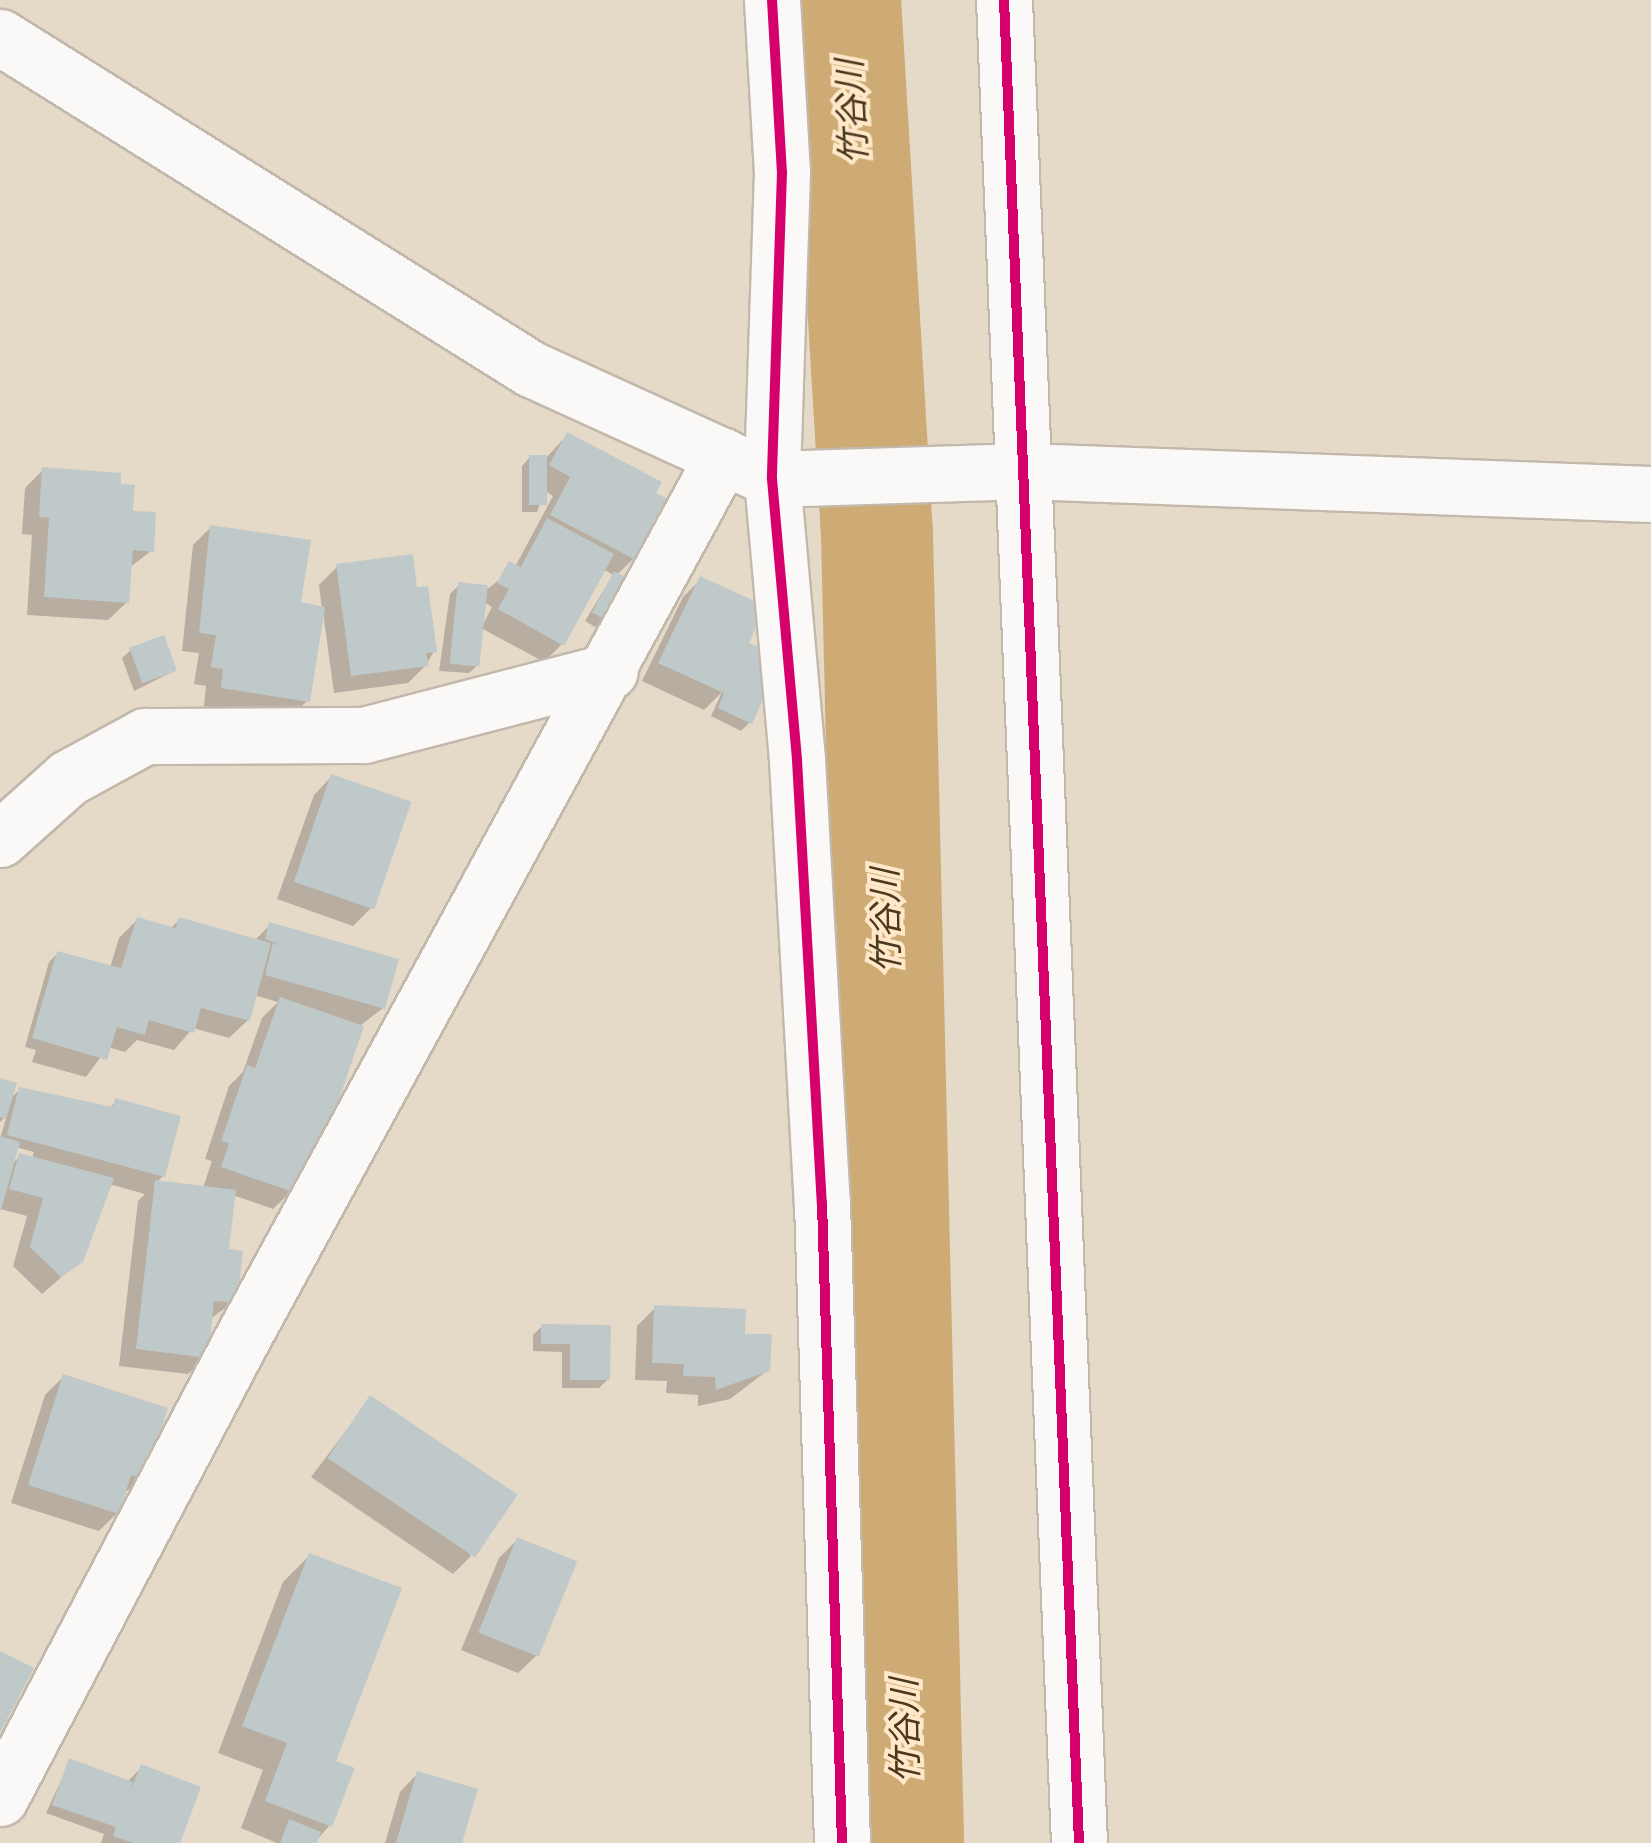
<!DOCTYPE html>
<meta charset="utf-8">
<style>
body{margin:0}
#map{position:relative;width:1651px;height:1843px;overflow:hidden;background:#e5d9c8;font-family:Bitter,"Noto Sans JP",serif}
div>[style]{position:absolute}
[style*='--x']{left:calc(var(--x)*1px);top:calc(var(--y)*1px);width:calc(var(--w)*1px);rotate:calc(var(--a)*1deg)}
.shadow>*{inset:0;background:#0003}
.river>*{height:112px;margin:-56px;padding:0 56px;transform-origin:56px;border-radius:56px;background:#ceaa75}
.building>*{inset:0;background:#c0c9ca;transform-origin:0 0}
.roads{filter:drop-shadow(2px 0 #c2b8ab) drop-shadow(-2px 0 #c2b8ab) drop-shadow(0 2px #c2b8ab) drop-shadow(0 -2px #c2b8ab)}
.minor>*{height:55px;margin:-27.5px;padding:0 27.5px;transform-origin:27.5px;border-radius:27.5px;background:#fbf9f7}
.cycleway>*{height:10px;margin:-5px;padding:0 5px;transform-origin:5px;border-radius:5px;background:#d6006c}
span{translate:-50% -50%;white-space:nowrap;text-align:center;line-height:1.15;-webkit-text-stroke:8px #fee8c9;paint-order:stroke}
.water-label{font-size:35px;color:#4c381a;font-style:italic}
</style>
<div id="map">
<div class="shadow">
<i style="clip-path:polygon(567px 435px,634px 558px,617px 575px,606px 619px,597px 628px,585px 621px,613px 575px,605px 570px,562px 644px,544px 662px,481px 628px,492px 607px,484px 602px,478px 665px,469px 673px,439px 671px,450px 594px,459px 585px,489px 588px,515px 567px,553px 496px,545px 491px,537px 512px,522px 512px,522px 466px,530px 457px,547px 457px)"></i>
<i style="clip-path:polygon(43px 470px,118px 486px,151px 551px,129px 568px,127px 602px,108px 620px,27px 615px,32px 535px,22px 534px,25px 488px)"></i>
<i style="clip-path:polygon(211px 527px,298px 604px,322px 609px,319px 585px,337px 567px,415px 590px,434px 651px,426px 665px,408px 683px,334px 693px,323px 612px,307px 701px,289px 719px,204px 706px,206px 686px,194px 684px,199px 653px,182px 651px,193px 545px)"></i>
<i style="clip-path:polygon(701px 579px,740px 655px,750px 722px,741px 731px,711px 716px,722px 692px,704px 710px,642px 681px,683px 597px)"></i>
<i style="clip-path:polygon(131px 650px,174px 671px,134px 691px,122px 658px)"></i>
<i style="clip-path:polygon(332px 776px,371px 908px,353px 926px,277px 899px,314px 795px)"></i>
<i style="clip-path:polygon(evenodd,137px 920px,170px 929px,179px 920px,254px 941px,270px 925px,383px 1008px,361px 1025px,311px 1172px,273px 1209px,233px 1195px,226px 1252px,235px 1301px,210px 1319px,206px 1356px,188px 1374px,119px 1366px,138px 1201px,145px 1194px,109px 1184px,81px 1260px,42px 1294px,13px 1266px,27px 1216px,0 1209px,0 1139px,7px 1115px,0 1122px,0 1080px,9px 1100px,19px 1090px,109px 1109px,116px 1101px,163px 1176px,156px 1183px,203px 1188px,212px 1161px,205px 1159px,229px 1086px,243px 1072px,262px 1018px,278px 1002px,254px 995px,248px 1020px,229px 1038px,193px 1028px,174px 1050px,137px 1040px,125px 1052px,108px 1047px,86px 1077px,32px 1062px,36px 1050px,25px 1047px,49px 962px,57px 954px,110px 968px,119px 938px,137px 920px,16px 1147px,34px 1152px,32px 1159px,20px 1156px,11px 1165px,16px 1147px)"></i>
<i style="clip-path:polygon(655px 1308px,742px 1336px,768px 1370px,730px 1399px,698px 1406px,698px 1395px,666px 1393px,667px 1381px,635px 1380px,637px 1326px)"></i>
<i style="clip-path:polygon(542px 1326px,609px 1328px,608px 1379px,599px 1388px,562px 1388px,562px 1352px,533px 1351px,533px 1335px)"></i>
<i style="clip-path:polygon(63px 1377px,143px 1478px,122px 1495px,117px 1513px,99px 1531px,11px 1503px,45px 1395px)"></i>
<i style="clip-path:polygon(371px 1398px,471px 1556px,453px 1574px,311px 1477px)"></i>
<i style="clip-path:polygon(517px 1540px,537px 1655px,518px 1673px,461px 1650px,499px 1558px)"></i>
<i style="clip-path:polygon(310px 1555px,333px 1762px,330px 1825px,314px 1843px,277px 1843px,241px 1828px,263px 1770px,218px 1753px,283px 1582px)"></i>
<i style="clip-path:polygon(70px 1761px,127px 1782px,142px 1767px,177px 1843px,101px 1843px,104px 1834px,46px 1813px)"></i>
<i style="clip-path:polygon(418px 1773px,459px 1843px,385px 1843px,400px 1792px)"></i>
</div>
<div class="river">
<i style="--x:845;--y:0;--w:536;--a:86.58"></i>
<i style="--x:877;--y:535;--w:1308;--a:88.64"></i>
</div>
<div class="building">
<i style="clip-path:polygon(567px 432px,662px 482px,656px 493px,667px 499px,636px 560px,550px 515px,570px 477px,549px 465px)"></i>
<i style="left:529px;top:455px;width:18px;height:50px"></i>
<i style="clip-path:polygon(42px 467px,121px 473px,121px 484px,135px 485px,133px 511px,156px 512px,154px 552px,133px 550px,129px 603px,44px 597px,49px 518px,39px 517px)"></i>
<i style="clip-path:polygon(547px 518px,614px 554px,564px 646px,498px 609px,509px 589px,497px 583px,509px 561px,521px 567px)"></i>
<i style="clip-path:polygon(210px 525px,311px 540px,301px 602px,325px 607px,310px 702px,221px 688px,223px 669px,211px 667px,216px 635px,199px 633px)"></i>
<i style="clip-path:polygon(413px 554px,417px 587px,428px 586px,437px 652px,426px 653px,429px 666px,351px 676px,336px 564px)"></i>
<i style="left:614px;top:571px;width:19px;height:47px;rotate:28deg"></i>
<i style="clip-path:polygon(700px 576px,765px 606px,749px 643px,767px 651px,771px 681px,752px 724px,718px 708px,724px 693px,658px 663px)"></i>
<i style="left:458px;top:582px;width:30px;height:82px;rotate:6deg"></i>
<i style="left:164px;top:635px;width:38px;height:37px;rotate:70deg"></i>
<i style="left:331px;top:774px;width:85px;height:114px;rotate:19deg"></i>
<i style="clip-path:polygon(137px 917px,176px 928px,178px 917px,271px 943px,250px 1021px,201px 1008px,194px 1033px,149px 1020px,145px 1035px,117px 1027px,107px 1060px,32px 1038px,57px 951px,121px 968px)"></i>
<i style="clip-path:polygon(269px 922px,399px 959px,385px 1009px,265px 975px,273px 943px,281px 945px,265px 939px)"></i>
<i style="clip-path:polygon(280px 997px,364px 1026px,314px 1173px,301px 1169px,293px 1192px,221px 1167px,229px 1143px,221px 1141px,247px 1065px,255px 1068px)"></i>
<i style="clip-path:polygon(0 1078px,17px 1083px,6px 1119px,0 1117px)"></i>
<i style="clip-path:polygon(19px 1087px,113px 1107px,115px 1098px,181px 1116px,165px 1177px,7px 1135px)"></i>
<i style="clip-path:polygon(0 1136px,20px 1142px,1px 1210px,0 1210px)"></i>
<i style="clip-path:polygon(19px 1153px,114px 1178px,83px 1262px,61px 1277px,30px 1247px,43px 1198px,9px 1189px)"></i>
<i style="clip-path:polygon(155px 1180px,236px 1190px,229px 1249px,243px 1251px,237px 1303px,214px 1301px,208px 1358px,136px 1349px)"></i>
<i style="clip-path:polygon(654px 1305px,746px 1309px,745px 1334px,772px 1334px,770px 1371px,716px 1390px,715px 1377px,683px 1376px,684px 1364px,652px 1363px)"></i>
<i style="clip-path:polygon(541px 1324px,611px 1325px,610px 1380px,570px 1380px,570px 1344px,541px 1344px)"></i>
<i style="clip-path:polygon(63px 1374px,168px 1408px,145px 1479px,131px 1475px,119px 1514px,28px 1485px)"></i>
<i style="left:370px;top:1395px;width:178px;height:76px;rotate:34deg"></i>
<i style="left:517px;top:1537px;width:65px;height:103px;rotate:22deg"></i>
<i style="clip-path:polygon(309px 1553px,402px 1588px,336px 1761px,355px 1768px,332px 1827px,265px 1801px,287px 1743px,242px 1726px)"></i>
<i style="clip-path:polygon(0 1651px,34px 1668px,0 1733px)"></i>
<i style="clip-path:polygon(69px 1758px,133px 1782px,129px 1795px,141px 1764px,201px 1787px,180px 1843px,133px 1843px,113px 1836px,116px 1827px,52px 1805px)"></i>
<i style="clip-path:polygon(417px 1771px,478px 1789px,462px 1843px,396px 1843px)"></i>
<i style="clip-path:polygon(289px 1819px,321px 1832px,317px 1843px,280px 1843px)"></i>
</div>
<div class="roads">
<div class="minor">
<i style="--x:772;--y:0;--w:172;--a:86.7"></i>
<i style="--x:782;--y:172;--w:307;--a:91.9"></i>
<i style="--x:772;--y:479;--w:282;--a:84.9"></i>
<i style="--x:797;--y:760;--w:444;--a:86.8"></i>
<i style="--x:822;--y:1203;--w:640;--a:88.21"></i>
<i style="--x:1004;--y:0;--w:1845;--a:87.67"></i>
<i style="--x:0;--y:37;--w:626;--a:32.02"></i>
<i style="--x:531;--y:369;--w:265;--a:24.5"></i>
<i style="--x:772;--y:479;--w:253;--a:-1.8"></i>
<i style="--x:1025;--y:471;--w:626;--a:2.1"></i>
<i style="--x:0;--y:839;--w:91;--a:-41.9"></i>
<i style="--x:68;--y:778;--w:88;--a:-28.6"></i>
<i style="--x:145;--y:736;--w:219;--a:-0.3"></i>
<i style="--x:364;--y:735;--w:254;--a:-14.6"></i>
<i style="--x:0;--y:1798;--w:526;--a:-62.22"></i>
<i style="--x:245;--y:1333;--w:999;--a:-61.41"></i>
</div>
</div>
<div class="cycleway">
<i style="--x:772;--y:0;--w:172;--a:86.7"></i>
<i style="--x:782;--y:172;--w:307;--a:91.9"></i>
<i style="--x:772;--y:479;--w:282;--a:84.9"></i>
<i style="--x:797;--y:760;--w:444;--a:86.8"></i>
<i style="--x:822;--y:1203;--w:640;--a:88.21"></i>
<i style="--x:1004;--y:0;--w:1845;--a:87.67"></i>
</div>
<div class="water-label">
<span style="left:852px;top:112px;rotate:-93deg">竹谷川</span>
<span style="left:886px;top:921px;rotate:-91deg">竹谷川</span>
<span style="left:905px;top:1731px;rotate:-91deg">竹谷川</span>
</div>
</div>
